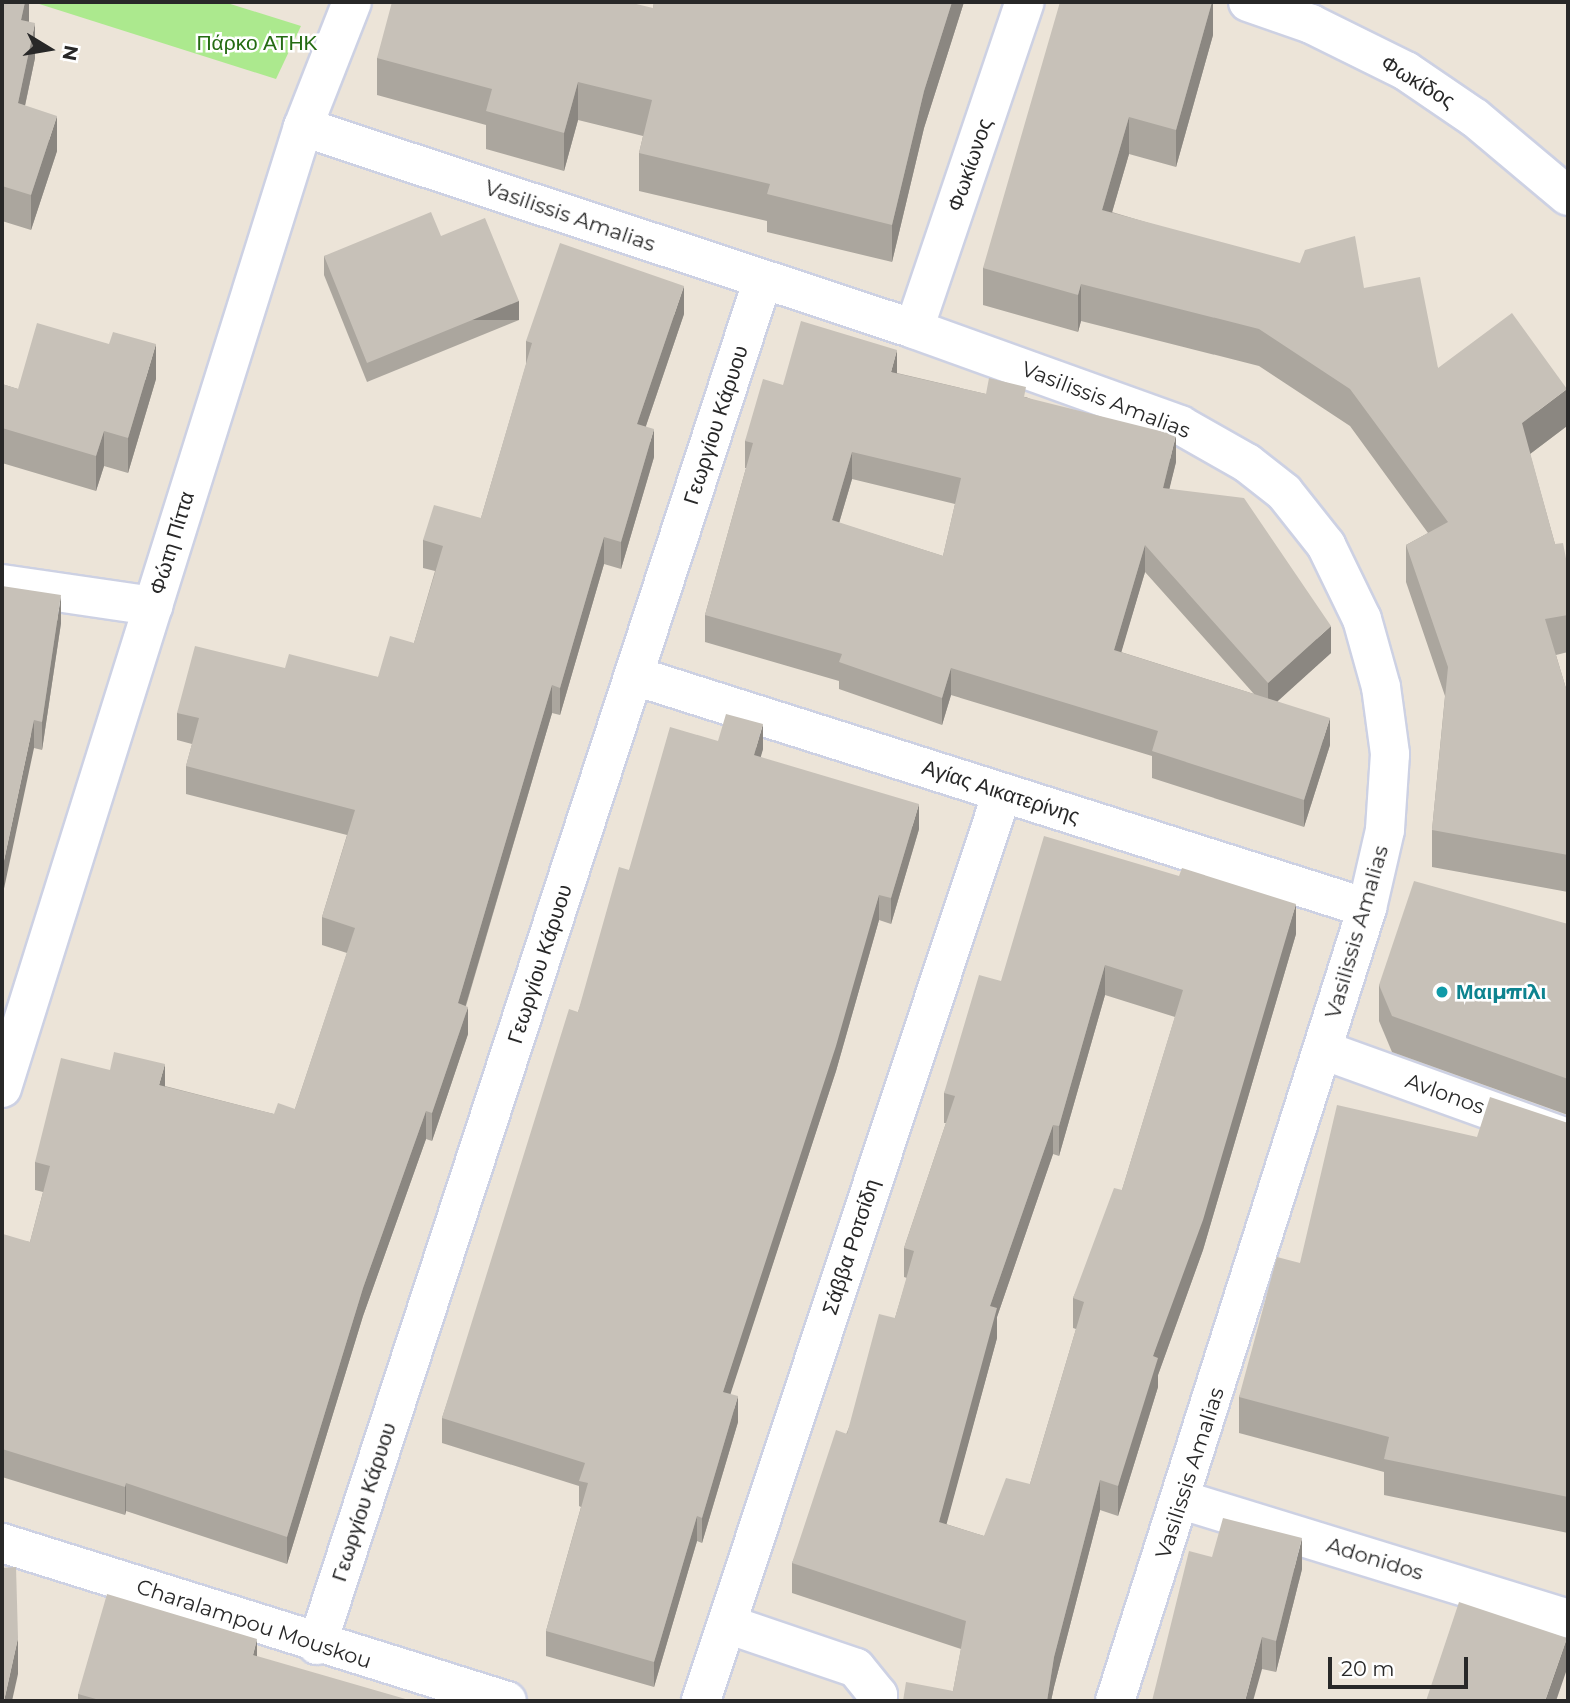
<!DOCTYPE html>
<meta charset="utf-8">
<style>
body{margin:0}
#map{position:relative;width:1570px;height:1703px;overflow:hidden;background:#ece4d8;font-family:Montserrat,sans-serif}
div>[style]{position:absolute}
[style*='--x']{left:calc(var(--x)*1px);top:calc(var(--y)*1px);width:calc(var(--w)*1px);rotate:calc(var(--a)*1deg)}
.green>*{inset:0;background:#ace98e}
.roads{filter:drop-shadow(2px 0 #cdd1e3) drop-shadow(-2px 0 #cdd1e3) drop-shadow(0 2px #cdd1e3) drop-shadow(0 -2px #cdd1e3)}
.minor>*{height:38px;margin:-19px;padding:0 19px;transform-origin:19px;border-radius:19px;background:#fff}
.wall>*{inset:0;background:#aba69e}
.shaded-wall>*{inset:0;background:#8b8781;transform-origin:0 0}
.building>*{inset:0;background:#c7c1b8}
.dots>*{width:19px;height:19px;translate:-50% -50%;box-sizing:border-box;border:4px solid #fff;border-radius:50%}
span{translate:-50% -50%;white-space:nowrap;text-align:center;line-height:1.15;-webkit-text-stroke:5px #fff;paint-order:stroke}
.park-label{font-size:21px;color:#246b12}
.street-label{font-size:21px;color:#282828}
.culture-label{font-size:21px;color:#0d838f;font-weight:700}
.left{translate:0 -50%;text-align:left}
.frame{position:absolute;inset:0;border:4px solid #282828;pointer-events:none}
.north{position:absolute;left:14px;top:14px;width:70px;height:70px;-webkit-text-stroke:5px #fff;paint-order:stroke;rotate:101deg;font-size:19px;font-weight:700;line-height:28px;text-align:center;color:#282828}
.north::after{content:'';display:block;margin:auto;width:24px;height:32px;background:#282828;clip-path:polygon(50% 0,100% 100%,50% 72%,0 100%)}
.scale{position:absolute;left:1328px;top:1657px;width:140px;height:32px;box-sizing:border-box;border:4px solid #282828;border-top:0;padding-left:9px;font-size:21px;line-height:24px;white-space:nowrap;color:#282828;-webkit-text-stroke:5px #fff;paint-order:stroke}
</style>
<div id="map">
<div class="green">
<i style="clip-path:polygon(33px 2px,224px 2px,301px 26px,276px 79px)"></i>
</div>
<div class="roads">
<div class="minor">
<i style="--x:1248;--y:2;--w:67;--a:19.2"></i>
<i style="--x:1311;--y:24;--w:106;--a:26.3"></i>
<i style="--x:1406;--y:71;--w:83;--a:34.3"></i>
<i style="--x:1475;--y:118;--w:121;--a:40"></i>
<i style="--x:303;--y:127;--w:644;--a:18.29"></i>
<i style="--x:914;--y:329;--w:283;--a:19.8"></i>
<i style="--x:1180;--y:425;--w:77;--a:29.6"></i>
<i style="--x:1247;--y:463;--w:47;--a:38.1"></i>
<i style="--x:1284;--y:492;--w:68;--a:51.6"></i>
<i style="--x:1326;--y:545;--w:82;--a:64.1"></i>
<i style="--x:1362;--y:619;--w:71;--a:74.4"></i>
<i style="--x:1381;--y:687;--w:68;--a:82.3"></i>
<i style="--x:1390;--y:754;--w:76;--a:93.8"></i>
<i style="--x:1385;--y:830;--w:80;--a:103"></i>
<i style="--x:1367;--y:908;--w:832;--a:107.63"></i>
<i style="--x:914;--y:329;--w:345;--a:-71.3"></i>
<i style="--x:2;--y:584;--w:153;--a:8.3"></i>
<i style="--x:635;--y:676;--w:768;--a:17.59"></i>
<i style="--x:1323;--y:1050;--w:260;--a:19.8"></i>
<i style="--x:2;--y:1088;--w:1007;--a:-72.61"></i>
<i style="--x:303;--y:127;--w:134;--a:-68.6"></i>
<i style="--x:1182;--y:1500;--w:404;--a:17.1"></i>
<i style="--x:2;--y:1543;--w:529;--a:17.37"></i>
<i style="--x:727;--y:1624;--w:136;--a:18.8"></i>
<i style="--x:856;--y:1668;--w:35;--a:51"></i>
<i style="--x:878;--y:1695;--w:6;--a:99"></i>
<i style="--x:317;--y:1645;--w:1434;--a:-71.92"></i>
<i style="--x:701;--y:1701;--w:957;--a:-71.66"></i>
</div>
</div>
<div class="wall">
<i style="clip-path:polygon(2px 2px,29px 2px,29px 22px,35px 58px,25px 106px,57px 151px,31px 230px,2px 221px)"></i>
<i style="clip-path:polygon(654px 2px,964px 2px,924px 128px,892px 262px,767px 232px,767px 221px,639px 191px,639px 153px,643px 136px,578px 120px,564px 171px,486px 149px,486px 125px,377px 95px,377px 58px,653px 8px)"></i>
<i style="clip-path:polygon(1213px 2px,1213px 35px,1176px 167px,1129px 154px,1112px 212px,1364px 288px,1438px 368px,1567px 426px,1530px 454px,1555px 544px,1568px 569px,1568px 652px,1556px 655px,1568px 695px,1568px 892px,1432px 867px,1432px 830px,1445px 696px,1406px 582px,1406px 545px,1428px 533px,1350px 426px,1259px 366px,1081px 321px,1078px 332px,983px 305px,983px 268px)"></i>
<i style="clip-path:polygon(441px 236px,519px 320px,367px 382px,324px 275px,324px 256px)"></i>
<i style="clip-path:polygon(684px 314px,646px 426px,654px 457px,621px 569px,604px 564px,560px 715px,552px 713px,466px 1006px,468px 1034px,432px 1141px,426px 1139px,363px 1316px,287px 1564px,126px 1511px,125px 1515px,2px 1477px,2px 1237px,30px 1242px,43px 1192px,35px 1190px,35px 1162px,165px 1086px,274px 1114px,295px 1109px,347px 953px,322px 945px,322px 917px,347px 835px,186px 794px,186px 766px,192px 744px,177px 740px,177px 713px,285px 668px,378px 677px,414px 643px,435px 571px,423px 568px,423px 540px,481px 518px,526px 365px,526px 341px)"></i>
<i style="clip-path:polygon(evenodd,897px 373px,986px 394px,1026px 397px,1176px 462px,1169px 489px,1331px 653px,1277px 701px,1330px 745px,1304px 827px,1152px 778px,1152px 756px,951px 695px,942px 725px,839px 689px,839px 681px,705px 642px,705px 615px,746px 468px,745px 468px,745px 441px,783px 385px,897px 373px,852px 479px,955px 504px,943px 556px,839px 523px,852px 479px,897px 373px,1145px 572px,1254px 694px,1121px 652px,1145px 572px)"></i>
<i style="clip-path:polygon(156px 379px,128px 473px,104px 466px,96px 491px,2px 463px,2px 384px,18px 389px)"></i>
<i style="clip-path:polygon(2px 586px,61px 623px,42px 750px,34px 748px)"></i>
<i style="clip-path:polygon(718px 741px,763px 749px,760px 757px,919px 829px,891px 924px,879px 920px,836px 1071px,730px 1394px,738px 1422px,702px 1543px,697px 1541px,654px 1687px,546px 1656px,546px 1631px,581px 1507px,579px 1506px,579px 1486px,442px 1443px,442px 1418px,578px 1012px,629px 870px)"></i>
<i style="clip-path:polygon(1568px 924px,1568px 1115px,1392px 1052px,1379px 1021px,1379px 985px)"></i>
<i style="clip-path:polygon(evenodd,1296px 934px,1203px 1250px,1158px 1375px,1158px 1387px,1118px 1516px,1100px 1510px,1054px 1687px,1051px 1701px,903px 1701px,953px 1691px,961px 1649px,792px 1593px,792px 1563px,895px 1318px,907px 1278px,904px 1277px,904px 1248px,946px 1123px,944px 1123px,944px 1093px,1001px 981px,1296px 934px,1105px 995px,1175px 1017px,1122px 1190px,1073px 1298px,1073px 1328px,1076px 1329px,1030px 1484px,984px 1536px,946px 1524px,997px 1338px,997px 1317px,1053px 1154px,1059px 1156px,1105px 995px)"></i>
<i style="clip-path:polygon(1568px 1123px,1568px 1533px,1384px 1495px,1384px 1472px,1239px 1433px,1239px 1397px,1300px 1263px,1477px 1137px)"></i>
<i style="clip-path:polygon(1212px 1557px,1302px 1569px,1276px 1672px,1262px 1669px)"></i>
<i style="clip-path:polygon(257px 1657px,409px 1701px,78px 1701px,78px 1694px)"></i>
</div>
<div class="shaded-wall">
<i style="clip-path:polygon(25px 2px,29px 2px,29px 21px,21px 55px,21px 20px)"></i>
<i style="clip-path:polygon(952px 2px,964px 2px,924px 128px,892px 262px,892px 225px,924px 91px)"></i>
<i style="clip-path:polygon(1212px 2px,1213px 2px,1213px 35px,1176px 167px,1176px 130px)"></i>
<i style="clip-path:polygon(35px 23px,35px 58px,18px 138px,18px 103px)"></i>
<i style="clip-path:polygon(578px 82px,578px 120px,564px 171px,564px 133px)"></i>
<i style="clip-path:polygon(57px 116px,57px 151px,31px 230px,31px 195px)"></i>
<i style="clip-path:polygon(1129px 117px,1129px 154px,1102px 247px,1102px 210px)"></i>
<i style="clip-path:polygon(1081px 284px,1081px 321px,1078px 332px,1078px 295px)"></i>
<i style="clip-path:polygon(684px 286px,684px 314px,637px 452px,637px 424px)"></i>
<i style="left:519px;top:301px;width:19px;height:164px;rotate:90deg"></i>
<i style="clip-path:polygon(156px 344px,156px 379px,128px 473px,128px 438px)"></i>
<i style="clip-path:polygon(897px 350px,897px 377px,891px 372px)"></i>
<i style="clip-path:polygon(1567px 389px,1567px 426px,1522px 460px,1522px 423px)"></i>
<i style="clip-path:polygon(654px 429px,654px 457px,621px 569px,621px 542px)"></i>
<i style="clip-path:polygon(104px 431px,104px 466px,96px 491px,96px 456px)"></i>
<i style="clip-path:polygon(1176px 435px,1176px 462px,1163px 515px,1163px 488px)"></i>
<i style="clip-path:polygon(852px 452px,852px 479px,832px 547px,832px 520px)"></i>
<i style="clip-path:polygon(604px 537px,604px 564px,560px 715px,560px 688px)"></i>
<i style="clip-path:polygon(1145px 545px,1145px 572px,1114px 677px,1114px 650px)"></i>
<i style="clip-path:polygon(61px 595px,61px 623px,42px 750px,42px 722px)"></i>
<i style="clip-path:polygon(1331px 626px,1331px 653px,1268px 710px,1268px 683px)"></i>
<i style="clip-path:polygon(951px 668px,951px 695px,942px 725px,942px 698px)"></i>
<i style="clip-path:polygon(552px 685px,552px 713px,458px 1031px,458px 1003px)"></i>
<i style="clip-path:polygon(1330px 718px,1330px 745px,1304px 827px,1304px 800px)"></i>
<i style="clip-path:polygon(34px 720px,34px 748px,2px 898px,2px 870px)"></i>
<i style="clip-path:polygon(763px 724px,763px 749px,754px 781px,754px 755px)"></i>
<i style="clip-path:polygon(919px 804px,919px 829px,891px 924px,891px 898px)"></i>
<i style="clip-path:polygon(879px 895px,879px 920px,836px 1071px,723px 1417px,723px 1392px)"></i>
<i style="clip-path:polygon(1296px 904px,1296px 934px,1203px 1250px,1158px 1375px,1158px 1387px,1118px 1516px,1118px 1486px,1153px 1356px)"></i>
<i style="clip-path:polygon(1105px 965px,1105px 995px,1059px 1156px,1059px 1126px)"></i>
<i style="clip-path:polygon(468px 1007px,468px 1034px,432px 1141px,432px 1113px)"></i>
<i style="clip-path:polygon(165px 1064px,165px 1092px,159px 1085px)"></i>
<i style="clip-path:polygon(426px 1111px,426px 1139px,363px 1316px,287px 1564px,287px 1537px,363px 1288px)"></i>
<i style="clip-path:polygon(1053px 1125px,1053px 1154px,997px 1317px,997px 1338px,939px 1552px,939px 1522px,990px 1306px)"></i>
<i style="clip-path:polygon(738px 1396px,738px 1422px,702px 1543px,702px 1518px)"></i>
<i style="clip-path:polygon(1100px 1480px,1100px 1510px,1054px 1687px,1051px 1701px,1047px 1701px,1054px 1657px)"></i>
<i style="clip-path:polygon(126px 1483px,126px 1511px,125px 1515px,125px 1487px)"></i>
<i style="clip-path:polygon(697px 1516px,697px 1541px,654px 1687px,654px 1662px)"></i>
<i style="clip-path:polygon(1302px 1538px,1302px 1569px,1276px 1672px,1276px 1641px)"></i>
<i style="clip-path:polygon(1262px 1637px,1262px 1669px,1253px 1701px,1245px 1701px)"></i>
<i style="clip-path:polygon(18px 1638px,18px 1674px,12px 1701px,4px 1701px)"></i>
<i style="clip-path:polygon(1567px 1638px,1567px 1669px,1556px 1701px,1545px 1701px)"></i>
<i style="clip-path:polygon(257px 1639px,257px 1668px,253px 1655px)"></i>
</div>
<div class="building">
<i style="clip-path:polygon(2px 2px,25px 2px,21px 20px,35px 23px,18px 103px,57px 116px,31px 195px,2px 186px)"></i>
<i style="clip-path:polygon(392px 2px,628px 2px,653px 8px,654px 2px,952px 2px,924px 91px,892px 225px,767px 194px,770px 184px,639px 153px,652px 100px,578px 82px,564px 133px,486px 111px,492px 89px,377px 58px)"></i>
<i style="clip-path:polygon(1060px 2px,1212px 2px,1176px 130px,1129px 117px,1102px 210px,1300px 263px,1305px 250px,1355px 236px,1364px 288px,1420px 277px,1438px 368px,1512px 313px,1567px 389px,1522px 423px,1555px 544px,1563px 543px,1568px 569px,1568px 615px,1545px 619px,1568px 695px,1568px 855px,1432px 830px,1448px 667px,1406px 545px,1448px 522px,1350px 389px,1259px 329px,1081px 284px,1078px 295px,983px 268px)"></i>
<i style="clip-path:polygon(431px 212px,441px 236px,485px 218px,519px 301px,367px 363px,324px 256px)"></i>
<i style="clip-path:polygon(560px 243px,684px 286px,637px 424px,654px 429px,621px 542px,604px 537px,560px 688px,552px 685px,458px 1003px,468px 1007px,432px 1113px,426px 1111px,363px 1288px,287px 1537px,126px 1483px,125px 1487px,2px 1449px,2px 1237px,3px 1234px,30px 1242px,50px 1166px,35px 1162px,61px 1058px,110px 1070px,114px 1052px,165px 1064px,159px 1085px,274px 1114px,278px 1103px,295px 1109px,355px 928px,322px 917px,355px 810px,186px 766px,199px 718px,177px 713px,195px 646px,285px 668px,289px 654px,378px 677px,390px 636px,414px 643px,443px 546px,423px 540px,434px 505px,481px 518px,532px 343px,526px 341px)"></i>
<i style="clip-path:polygon(evenodd,801px 321px,897px 350px,891px 372px,986px 394px,989px 378px,1026px 387px,1024px 397px,1176px 435px,1163px 488px,1244px 498px,1331px 626px,1268px 683px,1145px 545px,1114px 650px,1330px 718px,1304px 800px,1152px 751px,1158px 731px,951px 668px,942px 698px,839px 662px,842px 654px,705px 615px,753px 443px,745px 441px,763px 379px,783px 385px,801px 321px,852px 452px,961px 478px,943px 556px,832px 520px,852px 452px)"></i>
<i style="clip-path:polygon(37px 323px,109px 344px,113px 332px,156px 344px,128px 438px,104px 431px,96px 456px,2px 428px,2px 384px,18px 389px)"></i>
<i style="clip-path:polygon(2px 586px,61px 595px,42px 722px,34px 720px,2px 870px)"></i>
<i style="clip-path:polygon(726px 714px,763px 724px,754px 755px,919px 804px,891px 898px,879px 895px,836px 1046px,723px 1392px,738px 1396px,702px 1518px,697px 1516px,654px 1662px,546px 1631px,588px 1483px,579px 1481px,585px 1463px,442px 1418px,569px 1009px,578px 1012px,619px 867px,629px 870px,670px 727px,718px 741px)"></i>
<i style="clip-path:polygon(evenodd,1044px 836px,1179px 876px,1182px 868px,1296px 904px,1203px 1220px,1153px 1356px,1158px 1358px,1118px 1486px,1100px 1480px,1054px 1657px,1047px 1701px,903px 1701px,906px 1682px,953px 1691px,966px 1621px,792px 1563px,836px 1430px,847px 1434px,879px 1314px,895px 1318px,914px 1251px,904px 1248px,955px 1096px,944px 1093px,979px 975px,1001px 981px,1044px 836px,1105px 965px,1183px 990px,1122px 1190px,1114px 1188px,1073px 1298px,1084px 1302px,1030px 1484px,1006px 1478px,984px 1536px,939px 1522px,997px 1308px,990px 1306px,1053px 1125px,1059px 1126px,1105px 965px)"></i>
<i style="clip-path:polygon(1414px 881px,1568px 924px,1568px 1079px,1392px 1016px,1379px 985px)"></i>
<i style="clip-path:polygon(1490px 1097px,1568px 1123px,1568px 1497px,1384px 1459px,1389px 1437px,1239px 1397px,1277px 1257px,1300px 1263px,1337px 1105px,1477px 1137px)"></i>
<i style="clip-path:polygon(1223px 1518px,1302px 1538px,1276px 1641px,1262px 1637px,1245px 1701px,1152px 1701px,1189px 1551px,1212px 1557px)"></i>
<i style="clip-path:polygon(16px 1567px,18px 1638px,4px 1701px,2px 1701px,2px 1568px)"></i>
<i style="clip-path:polygon(107px 1594px,257px 1639px,253px 1655px,409px 1700px,408px 1701px,103px 1701px,78px 1694px)"></i>
<i style="clip-path:polygon(1459px 1602px,1567px 1638px,1545px 1701px,1426px 1701px)"></i>
</div>
<div class="dots">
<i style="left:1442px;top:992px;background:#0f9aa8"></i>
</div>
<div class="park-label">
<span style="left:257px;top:43px">Πάρκο ΑΤΗΚ</span>
</div>
<div class="street-label">
<span style="left:1418px;top:82px;rotate:31deg">Φωκίδος</span>
<span style="left:970px;top:165px;rotate:-71deg">Φωκίωνος</span>
<span style="left:570px;top:216px;rotate:19deg">Vasilissis Amalias</span>
<span style="left:1106px;top:400px;rotate:21deg">Vasilissis Amalias</span>
<span style="left:716px;top:425px;rotate:-72deg">Γεωργίου Κάρυου</span>
<span style="left:172px;top:543px;rotate:-73deg">Φώτη Πίττα</span>
<span style="left:1001px;top:792px;rotate:18deg">Αγίας Αικατερίνης</span>
<span style="left:1357px;top:932px;rotate:-74deg">Vasilissis Amalias</span>
<span style="left:540px;top:964px;rotate:-72deg">Γεωργίου Κάρυου</span>
<span style="left:1445px;top:1094px;rotate:20deg">Avlonos</span>
<span style="left:851px;top:1247px;rotate:-72deg">Σάββα Ροτσίδη</span>
<span style="left:1190px;top:1473px;rotate:-72deg">Vasilissis Amalias</span>
<span style="left:364px;top:1502px;rotate:-72deg">Γεωργίου Κάρυου</span>
<span style="left:1375px;top:1559px;rotate:17deg">Adonidos</span>
<span style="left:254px;top:1624px;rotate:18deg">Charalampou Mouskou</span>
</div>
<div class="culture-label">
<span class="left" style="left:1456px;top:992px">Μαιμπιλι</span>
</div>
<div class="frame"></div>
<div class="north">N</div>
<div class="scale">20 m</div>
</div>
